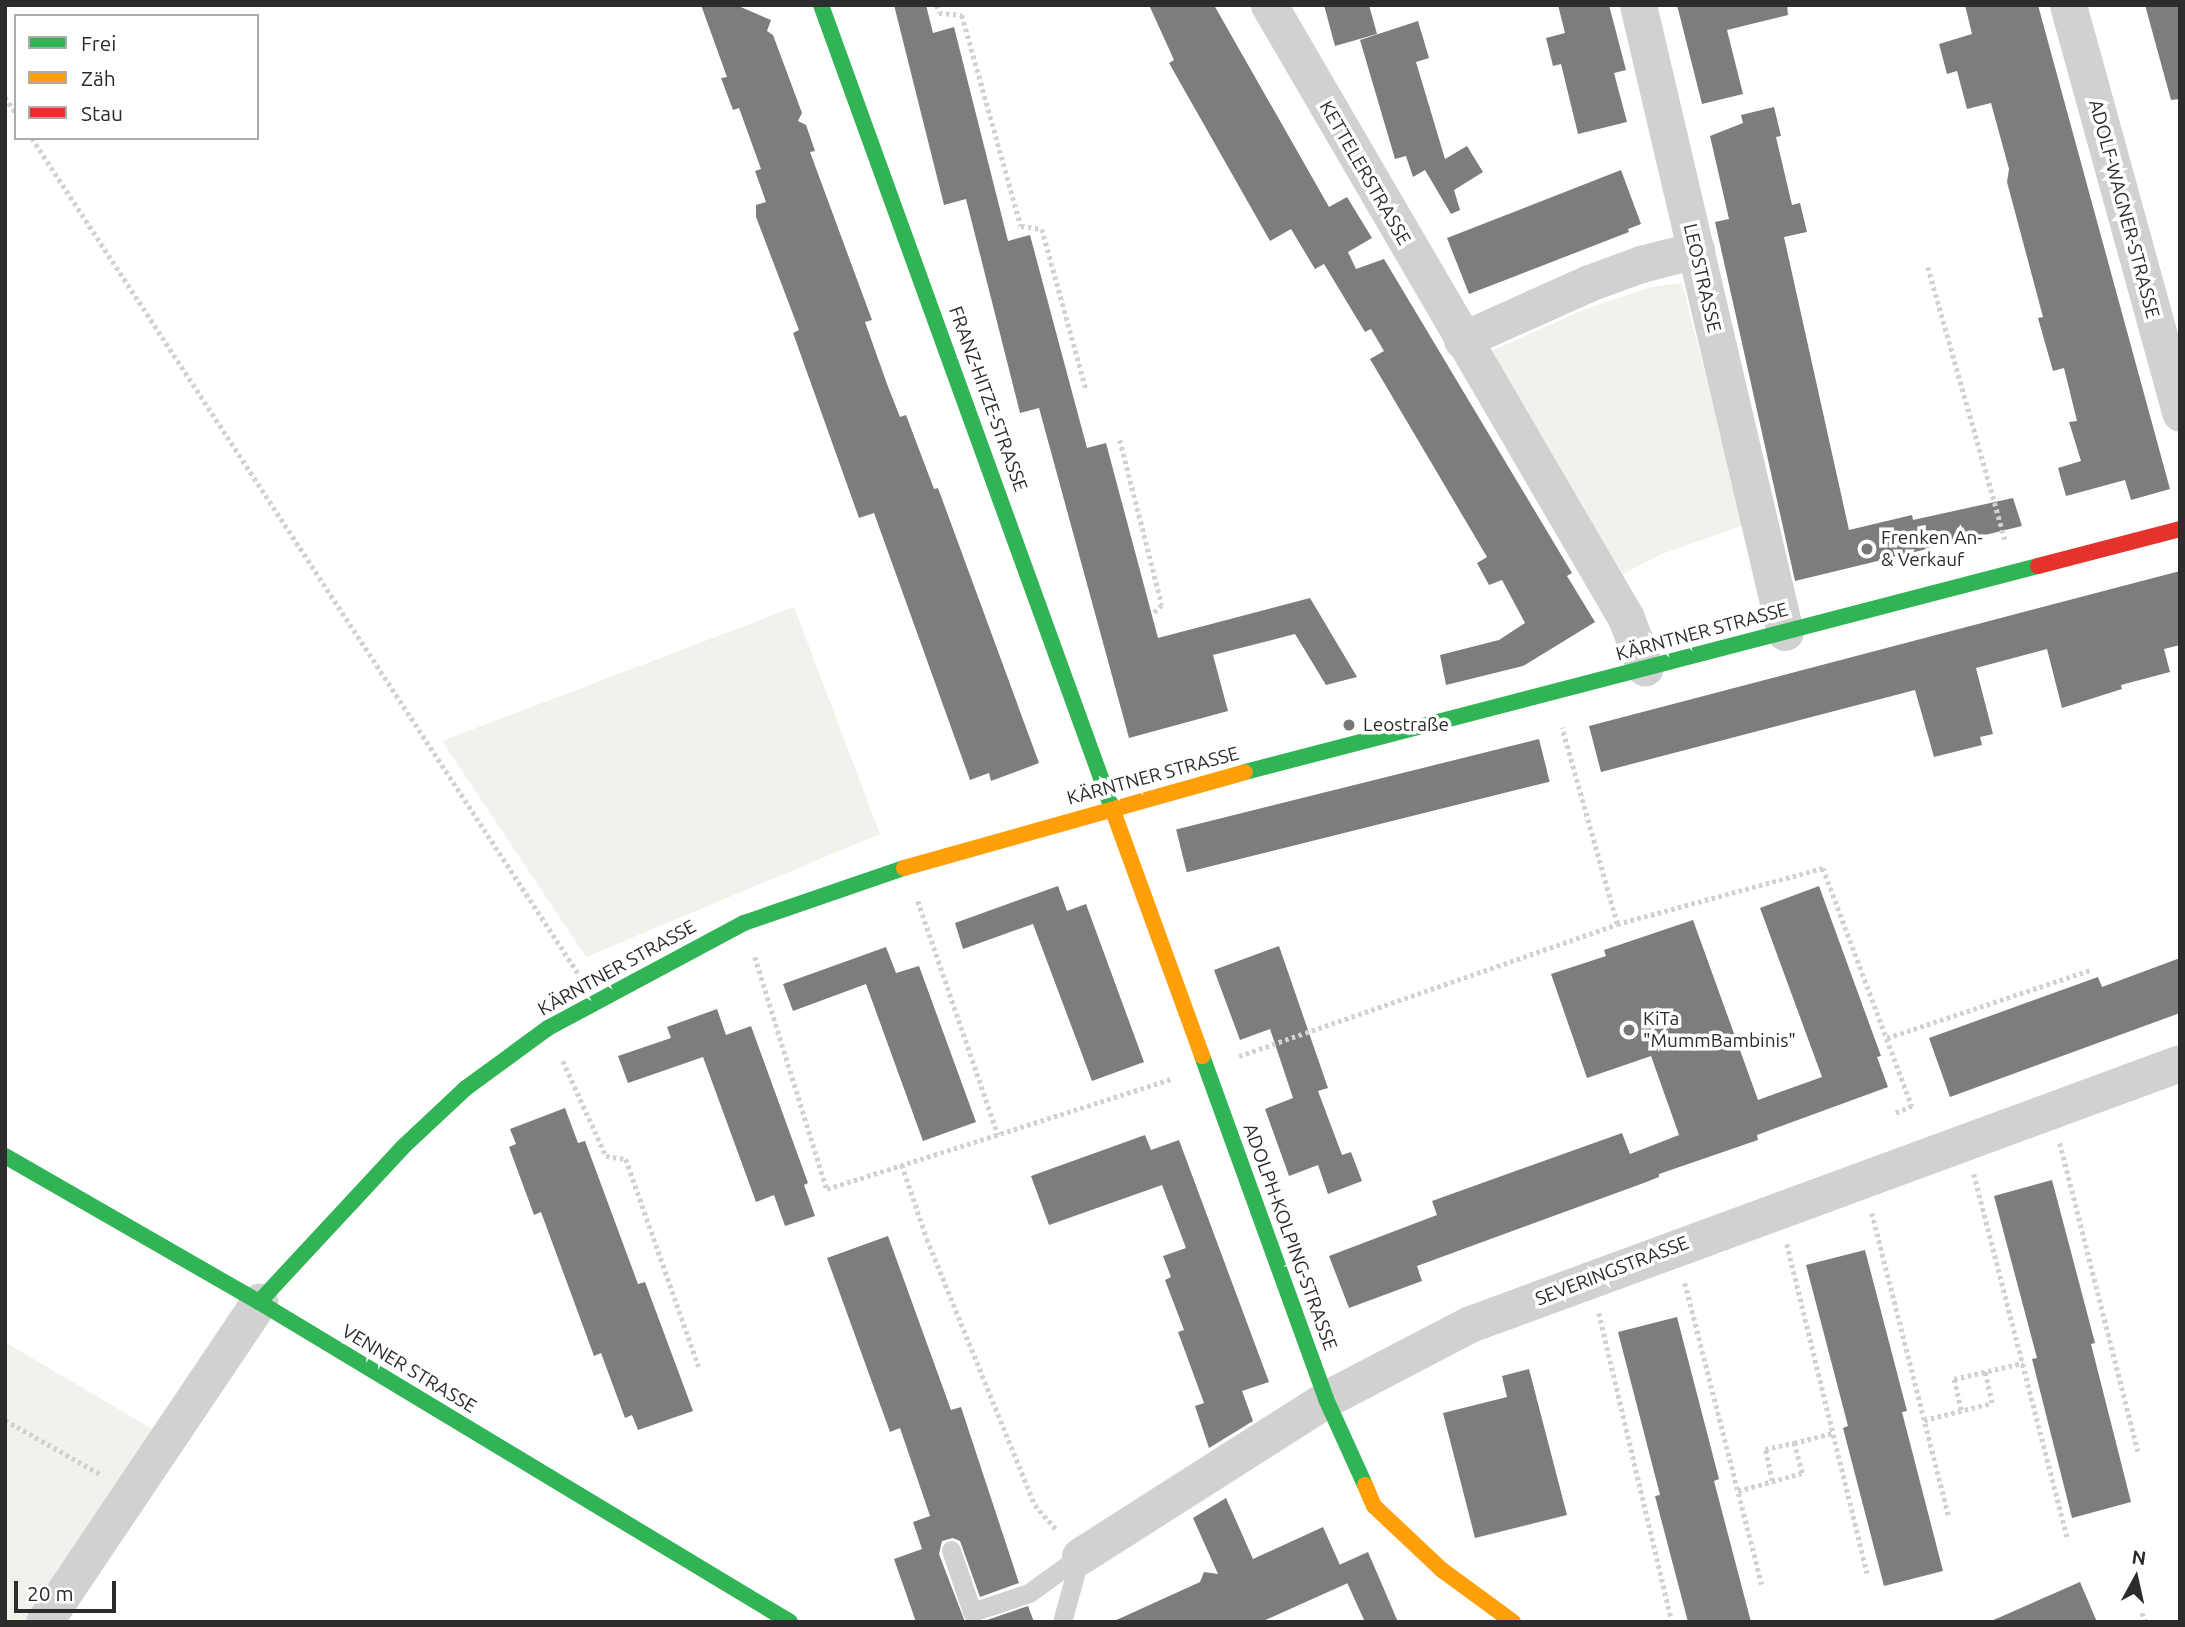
<!DOCTYPE html>
<meta charset="utf-8">
<style>
body{margin:0}
#map{position:relative;width:2185px;height:1627px;overflow:hidden;background:#fff;font-family:Ubuntu,sans-serif}
div>[style]{position:absolute}
[style*='--x']{left:calc(var(--x)*1px);top:calc(var(--y)*1px);width:calc(var(--w)*1px);rotate:calc(var(--a)*1deg)}
.green>*{inset:0;background:#f0f3eb}
.building>*{inset:0;background:#7d7d7d;transform-origin:0 0}
.path>*{height:4.5px;margin-top:-2.25px;transform-origin:0;background:repeating-linear-gradient(90deg,#d1d1d1 0 3.5px,transparent 0 7px)}
.lane>*{height:19px;margin:-9.5px;padding:0 9.5px;transform-origin:9.5px;border-radius:9.5px;background:#d1d1d1}
.street>*{height:37px;margin:-18.5px;padding:0 18.5px;transform-origin:18.5px;border-radius:18.5px;background:#d1d1d1}
.fast>*{height:16px;margin:-8px;padding:0 8px;transform-origin:8px;border-radius:8px;background:#30b455}
.slow>*{height:16px;margin:-8px;padding:0 8px;transform-origin:8px;border-radius:8px;background:#ff9f0a}
.jam>*{height:16px;margin:-8px;padding:0 8px;transform-origin:8px;border-radius:8px;background:#e5322d}
.dots>*{width:19px;height:19px;translate:-50% -50%;box-sizing:border-box;border:4px solid #fff;border-radius:50%}
span{translate:-50% -50%;white-space:nowrap;text-align:center;line-height:1.15;-webkit-text-stroke:7px #fff;paint-order:stroke}
.street-label{font-size:19px;color:#2c2c2c}
.poi-label{font-size:19px;color:#2c2c2c}
.left{translate:0 -50%;text-align:left}
.frame{position:absolute;inset:0;border:7px solid #2c2c2c;pointer-events:none}
.legend{position:absolute;left:14px;top:14px;width:245px;height:126px;box-sizing:border-box;background:#fff;border:2px solid #ababab;margin:0;padding:9px 12px;list-style:none;font-size:21px;color:#2c2c2c}
.legend li{display:flex;align-items:center;gap:14px;height:35px}
.legend b{width:35px;border:2px solid #ababab}
.north{position:absolute;left:2101px;top:1543px;width:70px;height:70px;-webkit-text-stroke:5px #fff;paint-order:stroke;rotate:8deg;font-size:19px;font-weight:700;line-height:28px;text-align:center;color:#2c2c2c}
.north::after{content:'';display:block;margin:auto;width:24px;height:32px;background:#2c2c2c;clip-path:polygon(50% 0,100% 100%,50% 72%,0 100%)}
.scale{position:absolute;left:14px;top:1581px;width:102px;height:32px;box-sizing:border-box;border:4px solid #2c2c2c;border-top:0;padding-left:9px;font-size:21px;line-height:24px;white-space:nowrap;color:#2c2c2c;-webkit-text-stroke:5px #fff;paint-order:stroke}
</style>
<div id="map">
<div class="green">
<i style="clip-path:polygon(1682px 283px,1744px 525px,1662px 554px,1621px 575px,1489px 352px,1581px 311px,1651px 287px)"></i>
<i style="clip-path:polygon(794px 607px,880px 834px,586px 957px,442px 741px)"></i>
<i style="clip-path:polygon(5px 1342px,164px 1436px,34px 1622px,5px 1622px)"></i>
</div>
<div class="building">
<i style="clip-path:polygon(701px 5px,736px 5px,771px 20px,767px 31px,773px 35px,802px 113px,798px 121px,806px 125px,815px 151px,810px 152px,872px 320px,865px 322px,887px 384px,900px 417px,906px 415px,934px 489px,938px 488px,1039px 763px,991px 781px,989px 773px,970px 780px,874px 513px,859px 518px,793px 333px,799px 330px,756px 217px,756px 205px,766px 202px,755px 171px,761px 169px,739px 108px,733px 110px,721px 78px,727px 77px)"></i>
<i style="clip-path:polygon(894px 5px,926px 5px,933px 33px,954px 27px,1008px 241px,1030px 235px,1087px 448px,1106px 443px,1158px 638px,1310px 598px,1357px 677px,1326px 685px,1295px 634px,1213px 655px,1228px 711px,1129px 738px,1039px 408px,1020px 413px,966px 199px,944px 205px)"></i>
<i style="clip-path:polygon(1149px 5px,1214px 5px,1329px 207px,1347px 197px,1372px 238px,1348px 252px,1356px 269px,1384px 259px,1572px 573px,1567px 576px,1595px 622px,1523px 666px,1446px 685px,1440px 655px,1499px 640px,1525px 623px,1502px 580px,1489px 585px,1477px 563px,1487px 557px,1370px 359px,1384px 351px,1371px 329px,1365px 332px,1324px 264px,1315px 269px,1291px 229px,1270px 241px,1169px 63px,1174px 60px)"></i>
<i style="clip-path:polygon(1324px 5px,1369px 5px,1377px 34px,1335px 46px)"></i>
<i style="clip-path:polygon(1558px 5px,1609px 5px,1626px 70px,1614px 73px,1627px 122px,1578px 134px,1561px 64px,1553px 66px,1546px 38px,1565px 33px)"></i>
<i style="clip-path:polygon(1677px 5px,1787px 5px,1788px 15px,1727px 30px,1743px 94px,1702px 104px)"></i>
<i style="clip-path:polygon(1965px 5px,2038px 5px,2170px 489px,2131px 500px,2125px 480px,2066px 496px,2058px 468px,2081px 461px,2069px 422px,2077px 421px,2064px 368px,2053px 371px,2038px 318px,2043px 317px,2007px 182px,2009px 169px,1991px 103px,1967px 109px,1957px 71px,1947px 74px,1939px 44px,1972px 34px)"></i>
<i style="clip-path:polygon(2145px 5px,2180px 5px,2180px 99px,2171px 100px)"></i>
<i style="clip-path:polygon(1418px 21px,1429px 58px,1416px 62px,1445px 159px,1467px 146px,1483px 172px,1454px 190px,1460px 210px,1451px 214px,1425px 170px,1413px 177px,1406px 156px,1395px 159px,1360px 40px)"></i>
<i style="clip-path:polygon(1774px 107px,1781px 136px,1776px 137px,1792px 205px,1800px 203px,1807px 232px,1784px 237px,1849px 530px,1912px 515px,1913px 520px,2013px 498px,2022px 526px,1795px 581px,1715px 222px,1729px 219px,1710px 136px,1743px 123px,1741px 115px)"></i>
<i style="clip-path:polygon(1621px 170px,1641px 224px,1628px 229px,1629px 232px,1469px 294px,1447px 238px)"></i>
<i style="clip-path:polygon(2180px 571px,2180px 645px,2164px 649px,2170px 672px,2121px 685px,2122px 689px,2062px 708px,2047px 649px,1976px 668px,1993px 734px,1980px 737px,1982px 745px,1934px 757px,1915px 690px,1601px 772px,1589px 726px)"></i>
<i style="left:1539px;top:739px;width:44px;height:374px;rotate:76deg"></i>
<i style="clip-path:polygon(1058px 886px,1067px 911px,1086px 904px,1144px 1062px,1092px 1081px,1033px 924px,963px 949px,955px 923px)"></i>
<i style="clip-path:polygon(1819px 886px,1881px 1056px,1877px 1057px,1888px 1087px,1757px 1135px,1758px 1140px,1659px 1174px,1659px 1177px,1641px 1184px,1417px 1266px,1422px 1281px,1349px 1308px,1329px 1256px,1437px 1215px,1432px 1201px,1622px 1133px,1630px 1154px,1679px 1135px,1651px 1056px,1587px 1078px,1551px 974px,1606px 956px,1604px 950px,1693px 920px,1758px 1100px,1822px 1077px,1760px 908px)"></i>
<i style="clip-path:polygon(1279px 946px,1328px 1088px,1318px 1091px,1342px 1155px,1351px 1152px,1362px 1181px,1328px 1194px,1318px 1165px,1289px 1176px,1265px 1109px,1293px 1098px,1270px 1029px,1240px 1040px,1214px 970px)"></i>
<i style="clip-path:polygon(886px 947px,896px 973px,919px 966px,976px 1122px,923px 1141px,866px 984px,793px 1011px,783px 984px)"></i>
<i style="clip-path:polygon(2180px 958px,2180px 1013px,1950px 1097px,1929px 1038px,2098px 977px,2102px 987px)"></i>
<i style="clip-path:polygon(717px 1009px,726px 1035px,751px 1026px,808px 1183px,804px 1185px,815px 1216px,785px 1226px,774px 1195px,756px 1202px,703px 1057px,628px 1083px,618px 1056px,671px 1038px,667px 1027px)"></i>
<i style="clip-path:polygon(565px 1108px,578px 1143px,585px 1141px,638px 1284px,645px 1282px,693px 1411px,638px 1430px,632px 1415px,625px 1418px,601px 1353px,594px 1356px,541px 1212px,534px 1215px,509px 1147px,516px 1144px,510px 1129px)"></i>
<i style="clip-path:polygon(1145px 1135px,1151px 1150px,1179px 1140px,1269px 1382px,1242px 1391px,1253px 1421px,1209px 1448px,1195px 1406px,1204px 1403px,1178px 1332px,1184px 1330px,1165px 1280px,1171px 1277px,1163px 1256px,1186px 1248px,1162px 1185px,1049px 1225px,1031px 1176px)"></i>
<i style="clip-path:polygon(2052px 1180px,2095px 1343px,2091px 1344px,2131px 1502px,2072px 1518px,2032px 1359px,2037px 1358px,1994px 1196px)"></i>
<i style="clip-path:polygon(888px 1236px,951px 1410px,961px 1407px,1019px 1583px,980px 1597px,960px 1541px,953px 1538px,942px 1541px,939px 1554px,965px 1622px,916px 1622px,894px 1559px,922px 1549px,913px 1522px,930px 1516px,900px 1428px,890px 1432px,827px 1258px)"></i>
<i style="clip-path:polygon(1865px 1250px,1907px 1411px,1902px 1412px,1943px 1571px,1884px 1586px,1843px 1428px,1848px 1426px,1806px 1265px)"></i>
<i style="clip-path:polygon(1677px 1317px,1719px 1479px,1714px 1481px,1751px 1622px,1688px 1622px,1655px 1496px,1660px 1495px,1618px 1332px)"></i>
<i style="clip-path:polygon(1529px 1369px,1567px 1515px,1475px 1538px,1443px 1413px,1507px 1397px,1502px 1376px)"></i>
<i style="clip-path:polygon(1226px 1498px,1253px 1559px,1323px 1527px,1348px 1583px,1261px 1622px,1112px 1622px,1200px 1582px,1204px 1572px,1218px 1574px,1193px 1518px)"></i>
<i style="clip-path:polygon(1368px 1552px,1398px 1622px,1365px 1622px,1339px 1565px)"></i>
<i style="clip-path:polygon(2080px 1582px,2097px 1622px,1989px 1622px)"></i>
<i style="clip-path:polygon(1028px 1606px,1034px 1622px,981px 1622px)"></i>
</div>
<div class="path">
<i style="--x:937;--y:5;--w:8;--a:76"></i>
<i style="--x:939;--y:13;--w:23;--a:5"></i>
<i style="--x:962;--y:15;--w:219;--a:74.4"></i>
<i style="--x:1021;--y:226;--w:21;--a:8"></i>
<i style="--x:1042;--y:229;--w:166;--a:74.6"></i>
<i style="--x:5;--y:97;--w:19;--a:55"></i>
<i style="--x:32;--y:138;--w:998;--a:56.82"></i>
<i style="--x:1928;--y:267;--w:283;--a:74.2"></i>
<i style="--x:1120;--y:440;--w:170;--a:75.7"></i>
<i style="--x:1162;--y:605;--w:14;--a:135"></i>
<i style="--x:918;--y:901;--w:247;--a:71.1"></i>
<i style="--x:1617;--y:924;--w:213;--a:-15.2"></i>
<i style="--x:1823;--y:868;--w:254;--a:69.5"></i>
<i style="--x:1912;--y:1106;--w:20;--a:156"></i>
<i style="--x:755;--y:957;--w:243;--a:72.8"></i>
<i style="--x:827;--y:1189;--w:361;--a:-17.7"></i>
<i style="--x:1887;--y:1038;--w:214;--a:-18.5"></i>
<i style="--x:1239;--y:1056;--w:400;--a:-19.2"></i>
<i style="--x:1617;--y:924;--w:204;--a:-105.7"></i>
<i style="--x:563;--y:1061;--w:104;--a:65.6"></i>
<i style="--x:606;--y:1156;--w:20;--a:9"></i>
<i style="--x:626;--y:1159;--w:220;--a:70.7"></i>
<i style="--x:2060;--y:1143;--w:318;--a:75.8"></i>
<i style="--x:902;--y:1165;--w:78;--a:71.3"></i>
<i style="--x:927;--y:1239;--w:287;--a:67.9"></i>
<i style="--x:1035;--y:1505;--w:33;--a:49"></i>
<i style="--x:1974;--y:1174;--w:378;--a:75.6"></i>
<i style="--x:1872;--y:1213;--w:314;--a:75.8"></i>
<i style="--x:1787;--y:1244;--w:339;--a:76.3"></i>
<i style="--x:1685;--y:1283;--w:311;--a:75.7"></i>
<i style="--x:1599;--y:1313;--w:318;--a:76.7"></i>
<i style="--x:1961;--y:1410;--w:32;--a:-103"></i>
<i style="--x:1954;--y:1379;--w:71;--a:-13.1"></i>
<i style="--x:5;--y:1420;--w:112;--a:29.6"></i>
<i style="--x:1924;--y:1420;--w:70;--a:-14"></i>
<i style="--x:1992;--y:1403;--w:32;--a:-103"></i>
<i style="--x:1772;--y:1481;--w:33;--a:-102"></i>
<i style="--x:1765;--y:1449;--w:30;--a:-12"></i>
<i style="--x:1738;--y:1491;--w:66;--a:-15.7"></i>
<i style="--x:1802;--y:1473;--w:31;--a:-105"></i>
<i style="--x:1794;--y:1443;--w:40;--a:-14.4"></i>
<i style="--x:2142;--y:1613;--w:10;--a:66"></i>
</div>
<div class="lane">
<i style="--x:951;--y:1550;--w:65;--a:71.3"></i>
<i style="--x:972;--y:1612;--w:60;--a:-18.4"></i>
<i style="--x:1029;--y:1593;--w:63;--a:-36"></i>
<i style="--x:1062;--y:1622;--w:68;--a:-74.7"></i>
</div>
<div class="street">
<i style="--x:1269;--y:5;--w:709;--a:59.78"></i>
<i style="--x:1626;--y:618;--w:53;--a:69.2"></i>
<i style="--x:1638;--y:5;--w:644;--a:76.81"></i>
<i style="--x:2068;--y:5;--w:423;--a:74.6"></i>
<i style="--x:1462;--y:340;--w:139;--a:-24.2"></i>
<i style="--x:1589;--y:283;--w:55;--a:-20.1"></i>
<i style="--x:1641;--y:264;--w:57;--a:-14.3"></i>
<i style="--x:1080;--y:1556;--w:292;--a:-32.5"></i>
<i style="--x:1326;--y:1399;--w:162;--a:-27.5"></i>
<i style="--x:1470;--y:1324;--w:756;--a:-20.18"></i>
<i style="--x:44;--y:1622;--w:386;--a:-56.1"></i>
</div>
<div class="fast">
<i style="--x:821;--y:5;--w:857;--a:70.09"></i>
<i style="--x:1245;--y:772;--w:819;--a:-14.56"></i>
<i style="--x:1202;--y:1056;--w:365;--a:70.1"></i>
<i style="--x:1326;--y:1399;--w:94;--a:65.6"></i>
<i style="--x:5;--y:1156;--w:293;--a:29.9"></i>
<i style="--x:259;--y:1302;--w:620;--a:31.07"></i>
<i style="--x:259;--y:1302;--w:213;--a:-47.1"></i>
<i style="--x:404;--y:1146;--w:85;--a:-43.1"></i>
<i style="--x:466;--y:1088;--w:102;--a:-36.2"></i>
<i style="--x:548;--y:1028;--w:222;--a:-28.2"></i>
<i style="--x:744;--y:923;--w:169;--a:-19"></i>
</div>
<div class="slow">
<i style="--x:1113;--y:811;--w:261;--a:70"></i>
<i style="--x:904;--y:868;--w:354;--a:-15.7"></i>
<i style="--x:1365;--y:1485;--w:23;--a:67"></i>
<i style="--x:1374;--y:1506;--w:93;--a:43.3"></i>
<i style="--x:1442;--y:1570;--w:88;--a:36.2"></i>
</div>
<div class="jam">
<i style="--x:2038;--y:566;--w:147;--a:-14.6"></i>
</div>
<div class="dots">
<i style="left:1867px;top:549px;background:#767676"></i>
<i style="left:1349px;top:725px;background:#767676"></i>
<i style="left:1629px;top:1030px;background:#767676"></i>
</div>
<div class="street-label">
<span style="left:1365px;top:173px;rotate:60deg">KETTELERSTRASSE</span>
<span style="left:2124px;top:209px;rotate:75deg">ADOLF-WAGNER-STRASSE</span>
<span style="left:1702px;top:278px;rotate:77deg">LEOSTRASSE</span>
<span style="left:988px;top:399px;rotate:70deg">FRANZ-HITZE-STRASSE</span>
<span style="left:1702px;top:632px;rotate:-15deg">KÄRNTNER STRASSE</span>
<span style="left:1153px;top:776px;rotate:-15deg">KÄRNTNER STRASSE</span>
<span style="left:617px;top:968px;rotate:-29deg">KÄRNTNER STRASSE</span>
<span style="left:1290px;top:1237px;rotate:70deg">ADOLPH-KOLPING-STRASSE</span>
<span style="left:1612px;top:1271px;rotate:-21deg">SEVERINGSTRASSE</span>
<span style="left:409px;top:1369px;rotate:31deg">VENNER STRASSE</span>
</div>
<div class="poi-label">
<span class="left" style="left:1881px;top:549px">Frenken An-<br>&amp; Verkauf</span>
<span class="left" style="left:1363px;top:725px">Leostraße</span>
<span class="left" style="left:1643px;top:1030px">KiTa<br>"MummBambinis"</span>
</div>
<div class="frame"></div>
<ul class="legend">
<li><b style="height:9px;background:#30b455"></b>Frei</li>
<li><b style="height:9px;background:#ff9f0a"></b>Zäh</li>
<li><b style="height:9px;background:#e5322d"></b>Stau</li>
</ul>
<div class="north">N</div>
<div class="scale">20 m</div>
</div>
